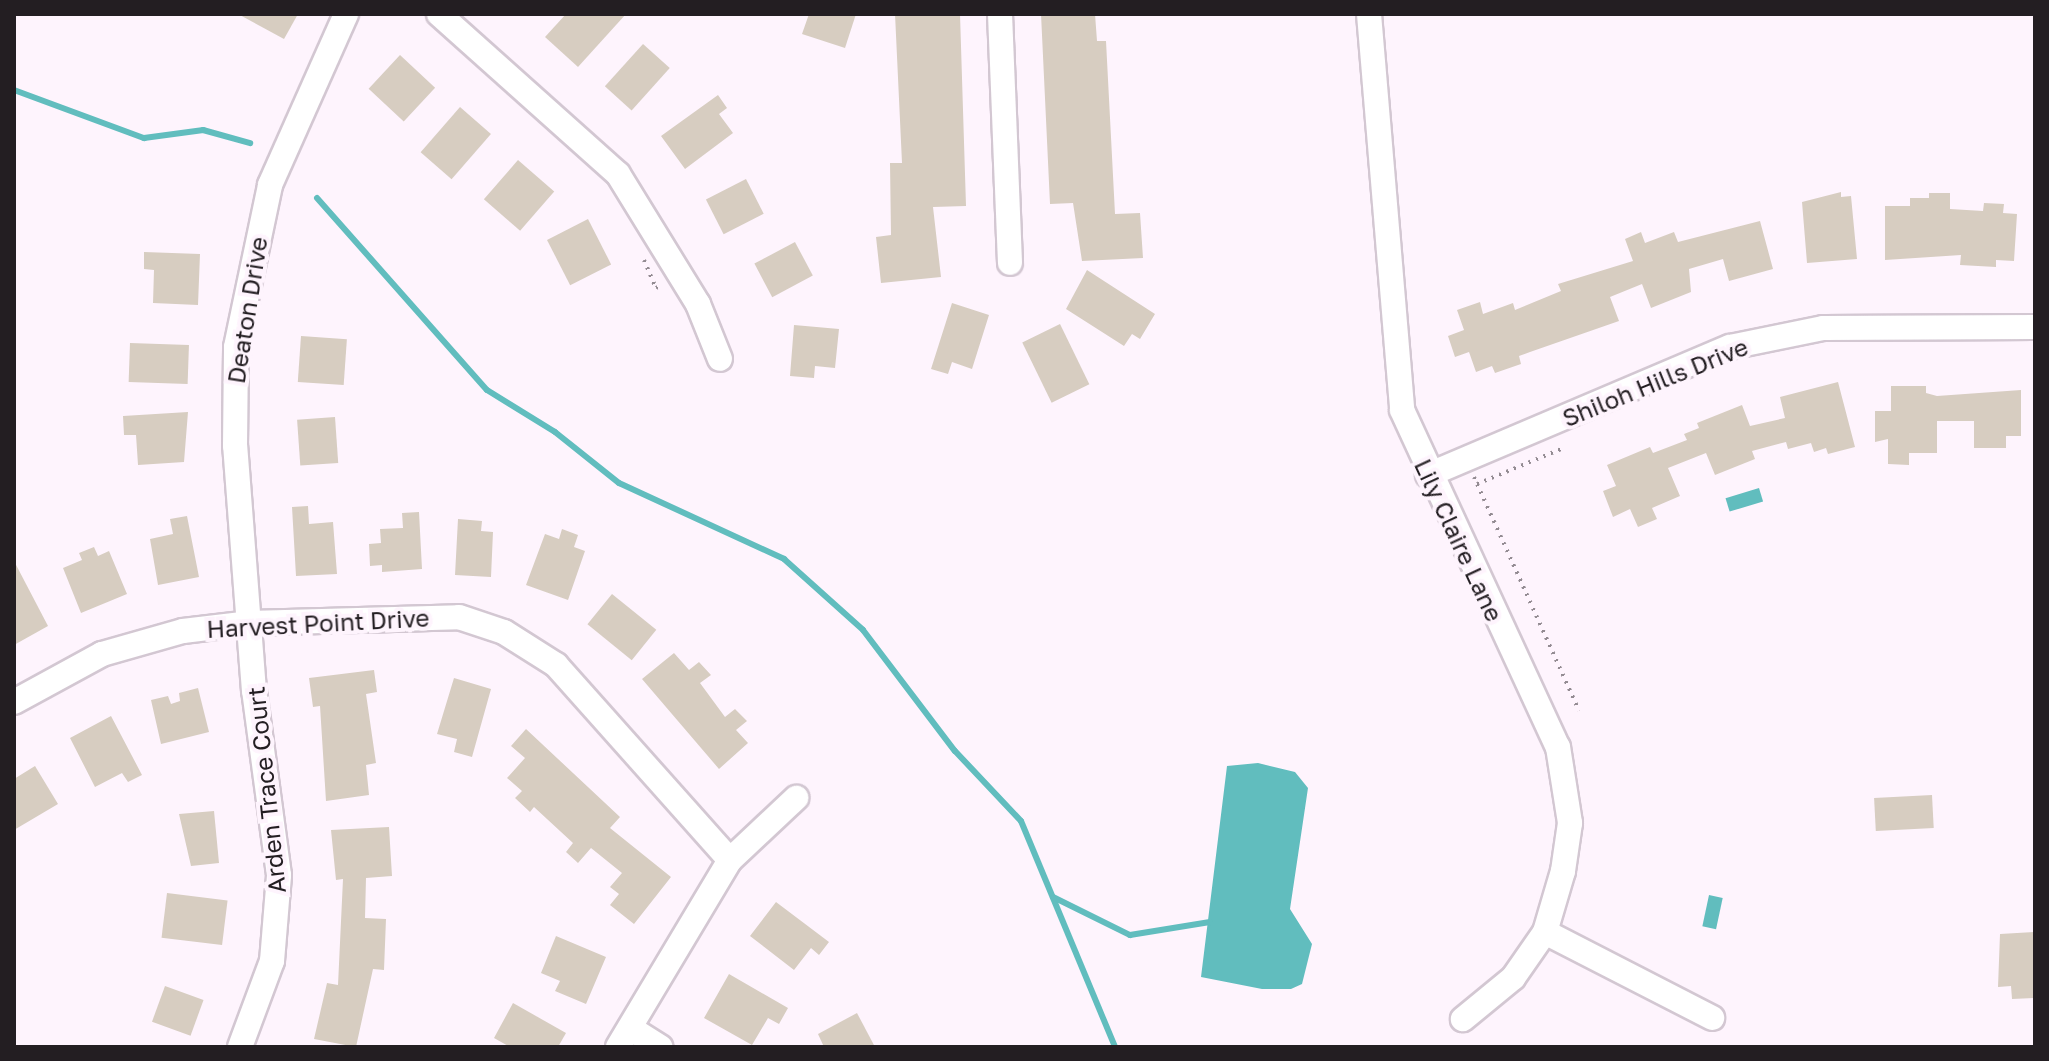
<!DOCTYPE html>
<style>
body{margin:0}
#map{position:relative;width:2049px;height:1061px;overflow:hidden;background:#fef4fd;font-family:"Golos Text",sans-serif}
div>[style]{position:absolute}
[style*='--x']{left:calc(var(--x)*1px);top:calc(var(--y)*1px);width:calc(var(--w)*1px);rotate:calc(var(--a)*1deg)}
.water>*{inset:0;background:#61bdbe;transform-origin:0 0}
.stream>*{height:6px;margin:-3px;padding:0 3px;transform-origin:3px;border-radius:3px;background:#61bdbe}
.building>*{inset:0;background:#d7cdc1;transform-origin:0 0}
.path>*{height:4px;margin-top:-2px;transform-origin:0;background:repeating-linear-gradient(90deg,#938b92 0 2px,transparent 0 8px)}
.roads{filter:drop-shadow(2px 0 #d3c7d2) drop-shadow(-2px 0 #d3c7d2) drop-shadow(0 2px #d3c7d2) drop-shadow(0 -2px #d3c7d2)}
.minor>*{height:24px;margin:-12px;padding:0 12px;transform-origin:12px;border-radius:12px;background:#fff}
span{translate:-50% -50%;white-space:nowrap;text-align:center;line-height:1.15;-webkit-text-stroke:8px #fef4fd;paint-order:stroke}
.street-label{font-size:24px;color:#231e22}
.frame{position:absolute;inset:0;border:16px solid #231e22;pointer-events:none}
</style>
<div id="map">
<div class="water">
<i style="left:1759px;top:488px;width:14px;height:35px;rotate:73deg"></i>
<i style="clip-path:polygon(1258px 763px,1295px 772px,1308px 788px,1290px 909px,1312px 944px,1302px 984px,1291px 989px,1262px 989px,1201px 977px,1227px 766px)"></i>
<i style="left:1709px;top:895px;width:14px;height:32px;rotate:12deg"></i>
</div>
<div class="stream">
<i style="--x:14;--y:90;--w:139;--a:20.3"></i>
<i style="--x:144;--y:138;--w:60;--a:-7.7"></i>
<i style="--x:203;--y:130;--w:49;--a:15.5"></i>
<i style="--x:317;--y:198;--w:256;--a:48.5"></i>
<i style="--x:487;--y:390;--w:80;--a:31.7"></i>
<i style="--x:555;--y:432;--w:82;--a:38.6"></i>
<i style="--x:619;--y:483;--w:182;--a:24.7"></i>
<i style="--x:784;--y:559;--w:106;--a:41.9"></i>
<i style="--x:863;--y:630;--w:152;--a:52.8"></i>
<i style="--x:955;--y:751;--w:96;--a:46.7"></i>
<i style="--x:1021;--y:821;--w:245;--a:67.4"></i>
<i style="--x:1053;--y:897;--w:86;--a:26.3"></i>
<i style="--x:1130;--y:935;--w:81;--a:-9.2"></i>
</div>
<div class="building">
<i style="clip-path:polygon(238px 14px,298px 14px,284px 39px)"></i>
<i style="clip-path:polygon(566px 14px,626px 14px,578px 67px,545px 37px)"></i>
<i style="clip-path:polygon(809px 14px,856px 14px,845px 48px,802px 34px)"></i>
<i style="clip-path:polygon(895px 14px,960px 14px,966px 206px,933px 207px,941px 277px,881px 283px,876px 237px,891px 235px,890px 163px,902px 163px)"></i>
<i style="clip-path:polygon(1041px 14px,1095px 14px,1097px 41px,1106px 41px,1115px 214px,1140px 213px,1143px 258px,1082px 261px,1073px 203px,1050px 204px)"></i>
<i style="left:643px;top:44px;width:36px;height:57px;rotate:42deg"></i>
<i style="left:400px;top:55px;width:48px;height:46px;rotate:43deg"></i>
<i style="clip-path:polygon(718px 95px,727px 108px,719px 114px,733px 133px,685px 169px,661px 136px)"></i>
<i style="left:460px;top:107px;width:41px;height:60px;rotate:41deg"></i>
<i style="left:518px;top:160px;width:48px;height:52px;rotate:41deg"></i>
<i style="left:746px;top:179px;width:39px;height:45px;rotate:63deg"></i>
<i style="clip-path:polygon(1841px 192px,1841px 197px,1851px 196px,1857px 259px,1807px 263px,1802px 202px)"></i>
<i style="clip-path:polygon(1929px 193px,1950px 193px,1950px 209px,1983px 211px,1984px 203px,2004px 204px,2003px 213px,2017px 214px,2014px 261px,1996px 260px,1996px 267px,1960px 265px,1961px 255px,1885px 260px,1885px 206px,1910px 206px,1910px 198px,1929px 198px)"></i>
<i style="left:588px;top:219px;width:51px;height:46px;rotate:63deg"></i>
<i style="clip-path:polygon(1760px 221px,1773px 269px,1729px 281px,1723px 259px,1689px 269px,1691px 292px,1651px 308px,1642px 284px,1610px 297px,1619px 321px,1530px 352px,1519px 356px,1521px 364px,1495px 373px,1492px 366px,1476px 372px,1469px 352px,1455px 357px,1448px 336px,1464px 330px,1457px 310px,1480px 302px,1483px 314px,1513px 303px,1515px 310px,1561px 291px,1558px 284px,1633px 261px,1625px 239px,1641px 232px,1645px 243px,1674px 232px,1678px 242px)"></i>
<i style="left:795px;top:242px;width:38px;height:46px;rotate:62deg"></i>
<i style="clip-path:polygon(144px 252px,200px 254px,198px 305px,153px 303px,154px 270px,144px 269px)"></i>
<i style="clip-path:polygon(1087px 270px,1155px 314px,1140px 339px,1132px 334px,1124px 346px,1066px 309px)"></i>
<i style="clip-path:polygon(952px 303px,989px 315px,972px 369px,952px 362px,948px 374px,931px 369px)"></i>
<i style="left:1060px;top:324px;width:67px;height:42px;rotate:64deg"></i>
<i style="clip-path:polygon(794px 325px,839px 329px,835px 368px,815px 366px,814px 378px,790px 376px)"></i>
<i style="left:301px;top:336px;width:46px;height:46px;rotate:4deg"></i>
<i style="left:130px;top:343px;width:59px;height:39px;rotate:2deg"></i>
<i style="clip-path:polygon(1838px 382px,1855px 447px,1828px 454px,1826px 448px,1814px 452px,1811px 443px,1788px 449px,1786px 442px,1752px 451px,1755px 459px,1715px 475px,1706px 453px,1668px 468px,1680px 496px,1652px 508px,1657px 519px,1638px 527px,1630px 509px,1613px 517px,1603px 491px,1616px 486px,1607px 465px,1650px 447px,1653px 453px,1687px 440px,1684px 434px,1699px 428px,1697px 423px,1742px 405px,1750px 426px,1785px 418px,1780px 397px)"></i>
<i style="clip-path:polygon(1891px 386px,1926px 386px,1926px 393px,1937px 396px,2021px 390px,2021px 436px,2006px 436px,2006px 448px,1974px 448px,1974px 421px,1937px 421px,1937px 453px,1909px 453px,1909px 465px,1888px 464px,1888px 439px,1875px 442px,1875px 411px,1891px 411px)"></i>
<i style="clip-path:polygon(188px 412px,184px 462px,138px 465px,136px 435px,124px 435px,123px 416px)"></i>
<i style="left:335px;top:417px;width:46px;height:38px;rotate:86deg"></i>
<i style="clip-path:polygon(308px 506px,309px 524px,333px 522px,337px 574px,296px 576px,292px 507px)"></i>
<i style="clip-path:polygon(419px 512px,422px 569px,382px 572px,382px 565px,370px 566px,369px 544px,381px 543px,380px 529px,403px 528px,402px 513px)"></i>
<i style="clip-path:polygon(187px 516px,199px 577px,158px 585px,150px 539px,173px 534px,170px 519px)"></i>
<i style="clip-path:polygon(458px 519px,482px 521px,481px 531px,493px 532px,491px 577px,455px 575px)"></i>
<i style="clip-path:polygon(562px 529px,578px 535px,574px 547px,585px 551px,568px 600px,526px 585px,545px 534px,559px 539px)"></i>
<i style="clip-path:polygon(94px 547px,98px 556px,109px 551px,127px 594px,81px 613px,63px 568px,82px 560px,79px 553px)"></i>
<i style="clip-path:polygon(14px 561px,48px 626px,14px 645px)"></i>
<i style="left:612px;top:594px;width:57px;height:39px;rotate:39deg"></i>
<i style="clip-path:polygon(674px 653px,689px 670px,699px 662px,711px 675px,700px 683px,725px 717px,735px 709px,747px 721px,736px 730px,748px 743px,719px 769px,642px 679px)"></i>
<i style="clip-path:polygon(374px 670px,377px 692px,366px 694px,376px 763px,366px 765px,369px 795px,326px 801px,320px 706px,313px 707px,309px 678px)"></i>
<i style="clip-path:polygon(454px 678px,491px 689px,472px 757px,454px 752px,457px 739px,437px 734px)"></i>
<i style="clip-path:polygon(198px 688px,209px 732px,161px 744px,151px 700px,168px 696px,171px 704px,180px 701px,179px 693px)"></i>
<i style="clip-path:polygon(111px 716px,142px 775px,128px 782px,122px 773px,95px 787px,70px 738px)"></i>
<i style="clip-path:polygon(526px 729px,620px 817px,610px 828px,671px 877px,634px 924px,610px 905px,619px 894px,610px 887px,622px 873px,591px 848px,578px 863px,566px 852px,573px 843px,534px 807px,530px 812px,515px 798px,522px 791px,507px 778px,525px 758px,511px 746px)"></i>
<i style="clip-path:polygon(35px 766px,58px 804px,14px 830px,14px 779px)"></i>
<i style="left:1932px;top:795px;width:33px;height:58px;rotate:87deg"></i>
<i style="clip-path:polygon(214px 811px,219px 863px,191px 866px,179px 814px)"></i>
<i style="clip-path:polygon(389px 827px,392px 876px,366px 878px,365px 918px,386px 919px,384px 970px,373px 969px,356px 1047px,314px 1039px,327px 983px,338px 985px,343px 879px,336px 880px,331px 830px)"></i>
<i style="left:167px;top:893px;width:61px;height:45px;rotate:7deg"></i>
<i style="clip-path:polygon(776px 902px,829px 942px,819px 955px,811px 948px,794px 970px,750px 936px)"></i>
<i style="clip-path:polygon(2035px 932px,2035px 998px,2012px 999px,2011px 986px,1998px 987px,2000px 934px)"></i>
<i style="clip-path:polygon(556px 936px,606px 957px,586px 1004px,555px 991px,560px 981px,541px 973px)"></i>
<i style="clip-path:polygon(729px 974px,788px 1008px,779px 1024px,768px 1018px,752px 1045px,704px 1018px)"></i>
<i style="left:165px;top:986px;width:41px;height:38px;rotate:20deg"></i>
<i style="clip-path:polygon(513px 1003px,566px 1033px,558px 1047px,510px 1047px,494px 1038px)"></i>
<i style="clip-path:polygon(857px 1013px,875px 1047px,824px 1047px,818px 1034px)"></i>
</div>
<div class="path">
<i style="--x:644;--y:260;--w:30;--a:67"></i>
<i style="--x:656;--y:288;--w:4;--a:-27"></i>
<i style="--x:1474;--y:477;--w:256;--a:65.8"></i>
<i style="--x:1477;--y:484;--w:91;--a:-22.6"></i>
</div>
<div class="roads">
<div class="minor">
<i style="--x:439;--y:14;--w:240;--a:41.8"></i>
<i style="--x:618;--y:174;--w:153;--a:58.4"></i>
<i style="--x:698;--y:304;--w:59;--a:68.2"></i>
<i style="--x:1000;--y:14;--w:249;--a:87.7"></i>
<i style="--x:1369;--y:14;--w:397;--a:85.2"></i>
<i style="--x:1402;--y:410;--w:371;--a:65.2"></i>
<i style="--x:1558;--y:747;--w:77;--a:81"></i>
<i style="--x:1570;--y:823;--w:49;--a:98.3"></i>
<i style="--x:1563;--y:871;--w:64;--a:106.4"></i>
<i style="--x:1545;--y:932;--w:56;--a:124.8"></i>
<i style="--x:1513;--y:978;--w:65;--a:140.6"></i>
<i style="--x:1428;--y:475;--w:328;--a:-23"></i>
<i style="--x:1730;--y:347;--w:95;--a:-11.5"></i>
<i style="--x:1823;--y:328;--w:212;--a:-0.3"></i>
<i style="--x:14;--y:702;--w:100;--a:-28.6"></i>
<i style="--x:102;--y:654;--w:84;--a:-15.9"></i>
<i style="--x:183;--y:631;--w:66;--a:-6.9"></i>
<i style="--x:249;--y:623;--w:210;--a:-1.6"></i>
<i style="--x:459;--y:617;--w:47;--a:18.4"></i>
<i style="--x:504;--y:632;--w:62;--a:32.4"></i>
<i style="--x:556;--y:665;--w:261;--a:48.3"></i>
<i style="--x:1545;--y:932;--w:188;--a:27.2"></i>
<i style="--x:630;--y:1028;--w:36;--a:32"></i>
<i style="--x:240;--y:1047;--w:92;--a:-69.6"></i>
<i style="--x:272;--y:961;--w:86;--a:-85.3"></i>
<i style="--x:279;--y:875;--w:186;--a:-97.7"></i>
<i style="--x:254;--y:691;--w:246;--a:-94.4"></i>
<i style="--x:235;--y:446;--w:99;--a:-89.4"></i>
<i style="--x:236;--y:347;--w:166;--a:-78.1"></i>
<i style="--x:270;--y:185;--w:187;--a:-66"></i>
<i style="--x:618;--y:1047;--w:218;--a:-59.1"></i>
<i style="--x:730;--y:860;--w:91;--a:-43.2"></i>
</div>
</div>
<div class="street-label">
<span style="left:247px;top:310px;rotate:-81deg">Deaton Drive</span>
<span style="left:1655px;top:382px;rotate:-22deg">Shiloh Hills Drive</span>
<span style="left:1459px;top:540px;rotate:65deg">Lily Claire Lane</span>
<span style="left:318px;top:623px;rotate:-3deg">Harvest Point Drive</span>
<span style="left:266px;top:790px;rotate:-96deg">Arden Trace Court</span>
</div>
<div class="frame"></div>
</div>
